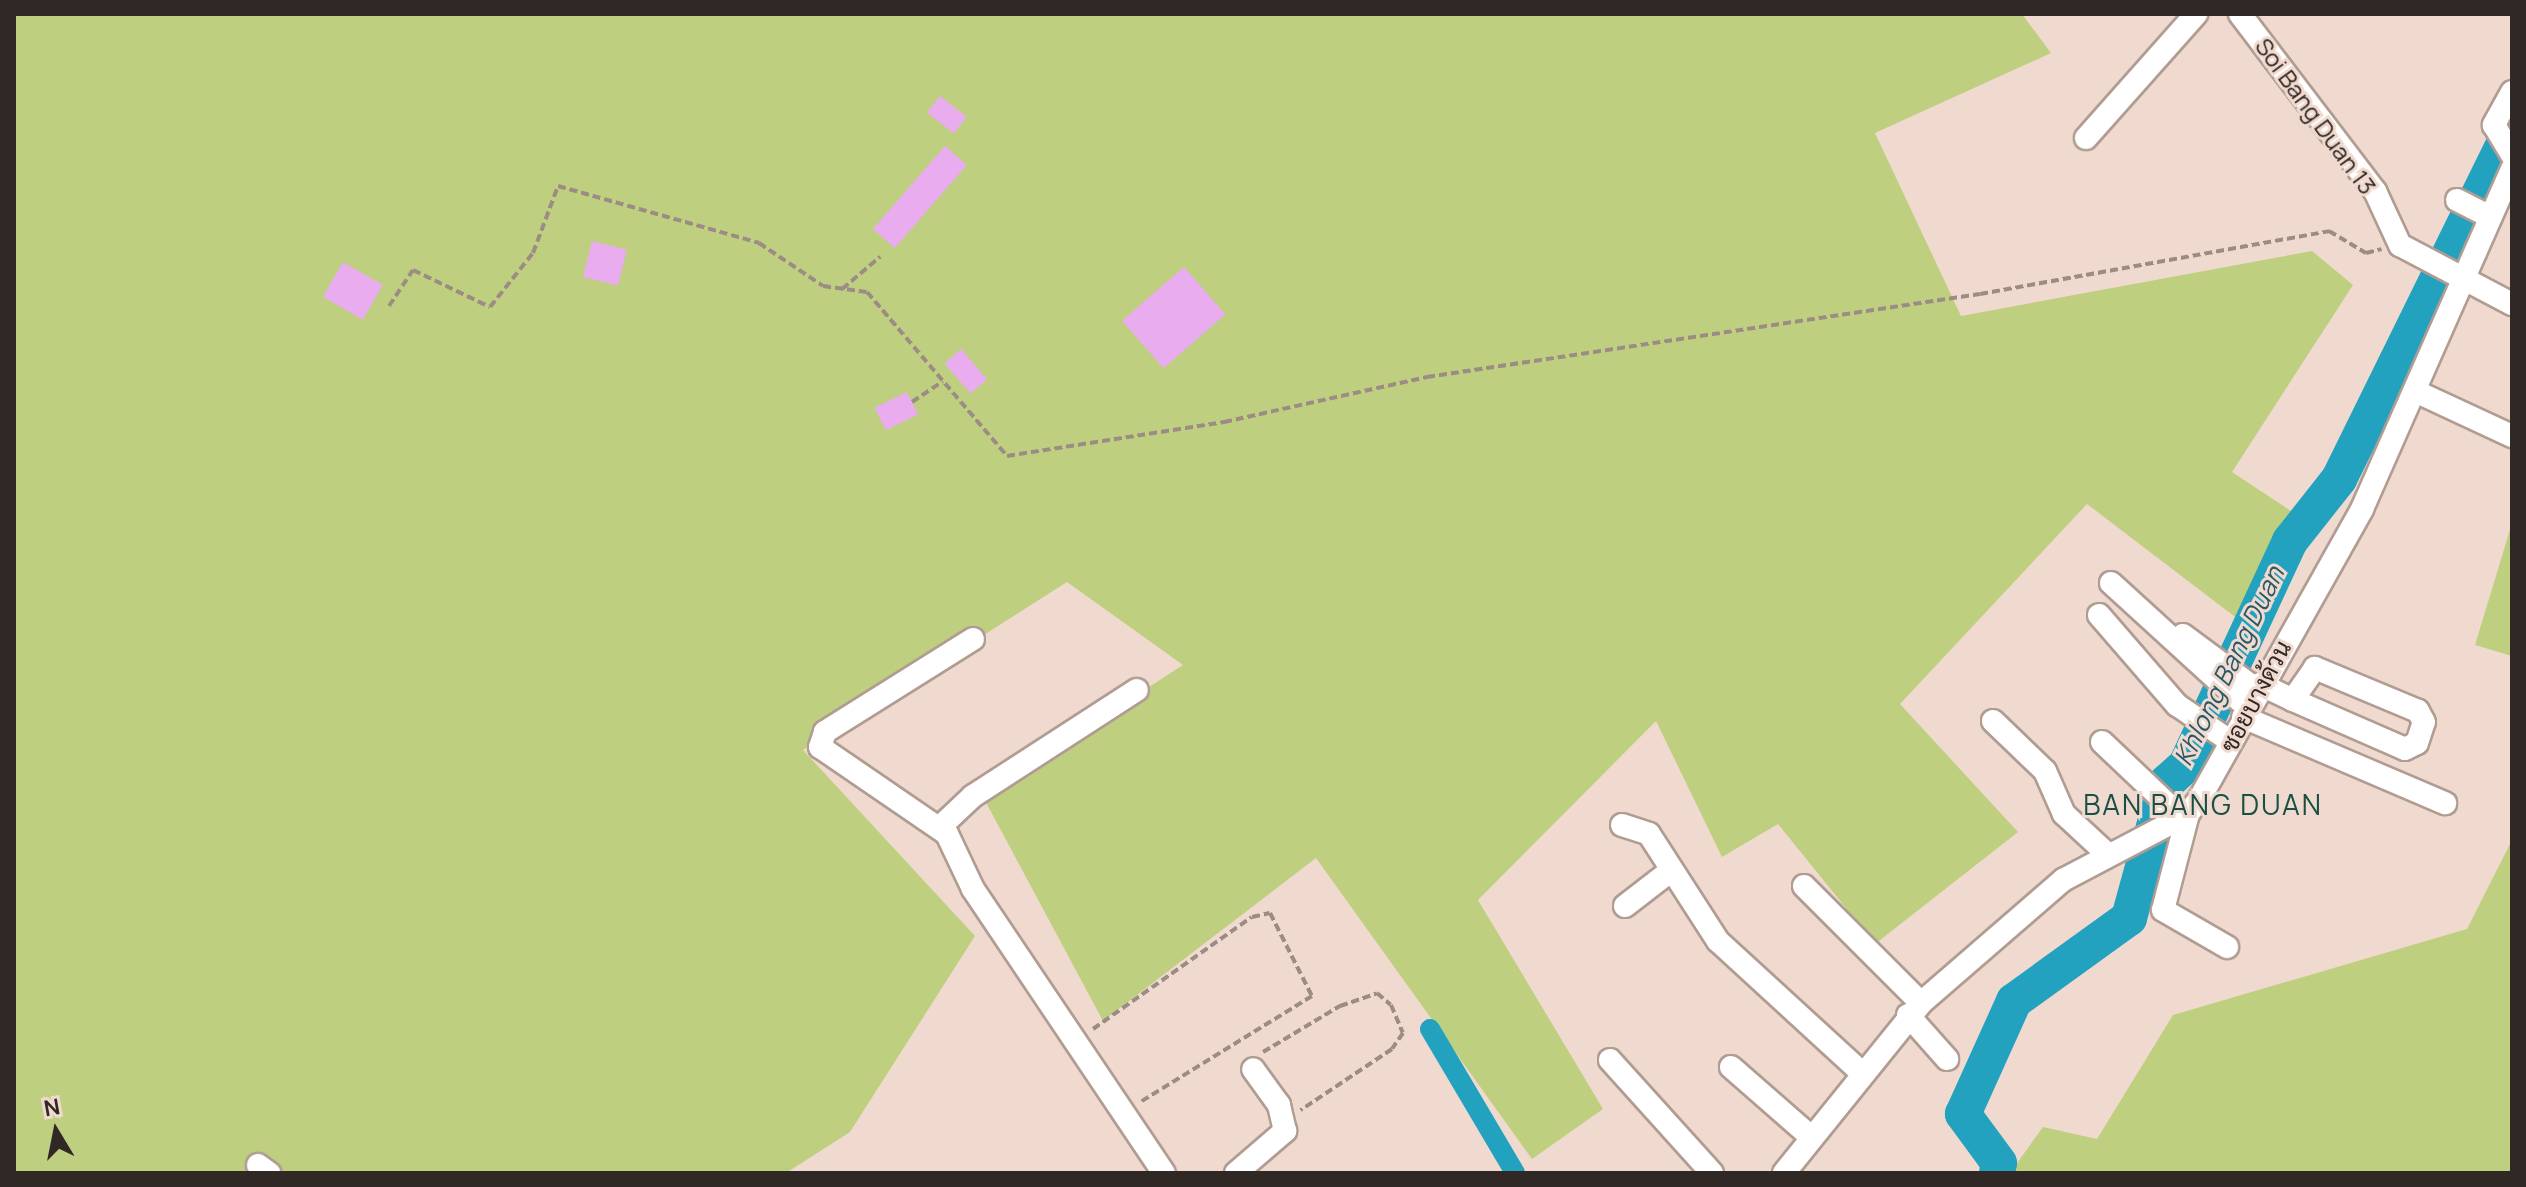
<!DOCTYPE html>
<meta charset="utf-8">
<style>
body{margin:0}
#map{position:relative;width:2526px;height:1187px;overflow:hidden;background:#f0dacf;font-family:Manrope,Sarabun,sans-serif}
div>[style]{position:absolute}
[style*='--x']{left:calc(var(--x)*1px);top:calc(var(--y)*1px);width:calc(var(--w)*1px);rotate:calc(var(--a)*1deg)}
.green>*{inset:0;background:#bfcf80}
.canal>*{height:20px;margin:-10px;padding:0 10px;transform-origin:10px;border-radius:10px;background:#22a2be}
.river>*{height:36px;margin:-18px;padding:0 18px;transform-origin:18px;border-radius:18px;background:#22a2be}
.building>*{inset:0;background:#e9acee;transform-origin:0 0}
.path>*{height:4px;margin-top:-2px;transform-origin:0;background:repeating-linear-gradient(90deg,#9c8c84 0 8px,transparent 0 12px)}
.roads{filter:drop-shadow(2px 0 #b19c92) drop-shadow(-2px 0 #b19c92) drop-shadow(0 2px #b19c92) drop-shadow(0 -2px #b19c92)}
.minor>*{height:22px;margin:-11px;padding:0 11px;transform-origin:11px;border-radius:11px;background:#fff}
span{translate:-50% -50%;white-space:nowrap;text-align:center;line-height:1.15;-webkit-text-stroke:6px #f0dacf;paint-order:stroke}
.street-label{font-size:24px;color:#302824}
.water-label{font-size:26px;color:#295966;font-style:italic}
.quarter-label{font-size:28px;color:#195045;letter-spacing:2px}
.frame{position:absolute;inset:0;border:16px solid #302824;pointer-events:none}
.north{position:absolute;left:16px;top:1091px;width:80px;height:80px;-webkit-text-stroke:6px #f0dacf;paint-order:stroke;rotate:350deg;font-size:22px;font-weight:700;line-height:32px;text-align:center;color:#302824}
.north::after{content:'';display:block;margin:auto;width:28px;height:36px;background:#302824;clip-path:polygon(50% 0,100% 100%,50% 72%,0 100%)}
</style>
<div id="map">
<div class="green">
<i style="clip-path:polygon(14px 14px,2022px 14px,2051px 53px,1875px 133px,1961px 316px,2312px 251px,2353px 285px,2232px 472px,2297px 515px,2247px 626px,2087px 504px,1900px 704px,2018px 832px,1875px 944px,1778px 824px,1722px 857px,1656px 721px,1478px 900px,1603px 1109px,1532px 1159px,1316px 858px,1103px 1021px,982px 795px,1183px 665px,1067px 582px,803px 750px,975px 936px,850px 1132px,786px 1173px,14px 1173px)"></i>
<i style="clip-path:polygon(2512px 523px,2512px 656px,2475px 645px)"></i>
<i style="clip-path:polygon(2512px 840px,2512px 1173px,2010px 1173px,2043px 1127px,2097px 1139px,2173px 1015px,2467px 929px)"></i>
</div>
<div class="canal">
<i style="--x:1430;--y:1029;--w:167;--a:59.4"></i>
</div>
<div class="river">
<i style="--x:1997;--y:1173;--w:10;--a:-79"></i>
<i style="--x:1999;--y:1163;--w:61;--a:-126.3"></i>
<i style="--x:1963;--y:1114;--w:124;--a:-65.7"></i>
<i style="--x:2014;--y:1001;--w:142;--a:-35.8"></i>
<i style="--x:2129;--y:918;--w:140;--a:-74.7"></i>
<i style="--x:2166;--y:783;--w:27;--a:-42"></i>
<i style="--x:2186;--y:765;--w:247;--a:-65.1"></i>
<i style="--x:2290;--y:541;--w:79;--a:-51.7"></i>
<i style="--x:2339;--y:479;--w:391;--a:-63.8"></i>
</div>
<div class="building">
<i style="left:940px;top:96px;width:34px;height:21px;rotate:38deg"></i>
<i style="left:945px;top:146px;width:29px;height:110px;rotate:41deg"></i>
<i style="left:592px;top:241px;width:36px;height:37px;rotate:14deg"></i>
<i style="left:343px;top:262px;width:46px;height:40px;rotate:30deg"></i>
<i style="left:1184px;top:267px;width:63px;height:82px;rotate:49deg"></i>
<i style="left:961px;top:349px;width:40px;height:22px;rotate:49deg"></i>
<i style="left:907px;top:392px;width:25px;height:36px;rotate:64deg"></i>
</div>
<div class="path">
<i style="--x:842;--y:289;--w:50;--a:-40.1"></i>
<i style="--x:389;--y:306;--w:43;--a:-56.3"></i>
<i style="--x:413;--y:270;--w:85;--a:25.7"></i>
<i style="--x:490;--y:307;--w:69;--a:-51.5"></i>
<i style="--x:533;--y:253;--w:72;--a:-69.5"></i>
<i style="--x:558;--y:186;--w:209;--a:15.8"></i>
<i style="--x:759;--y:243;--w:77;--a:33.9"></i>
<i style="--x:823;--y:286;--w:44;--a:7.8"></i>
<i style="--x:867;--y:292;--w:216;--a:49.5"></i>
<i style="--x:1007;--y:456;--w:220;--a:-8.9"></i>
<i style="--x:1224;--y:422;--w:208;--a:-12.5"></i>
<i style="--x:1427;--y:377;--w:559;--a:-8.54"></i>
<i style="--x:1980;--y:294;--w:355;--a:-10.2"></i>
<i style="--x:2329;--y:231;--w:43;--a:30.7"></i>
<i style="--x:2366;--y:253;--w:16;--a:-14"></i>
<i style="--x:912;--y:402;--w:37;--a:-34"></i>
<i style="--x:1093;--y:1029;--w:194;--a:-35.2"></i>
<i style="--x:1252;--y:917;--w:18;--a:-13"></i>
<i style="--x:1270;--y:913;--w:93;--a:63.2"></i>
<i style="--x:1312;--y:996;--w:203;--a:148.3"></i>
<i style="--x:1263;--y:1052;--w:90;--a:-30.9"></i>
<i style="--x:1340;--y:1006;--w:39;--a:-19"></i>
<i style="--x:1377;--y:993;--w:18;--a:41"></i>
<i style="--x:1391;--y:1005;--w:30;--a:67"></i>
<i style="--x:1403;--y:1033;--w:19;--a:125"></i>
<i style="--x:1392;--y:1049;--w:110;--a:146.2"></i>
</div>
<div class="roads">
<div class="minor">
<i style="--x:2240;--y:14;--w:223;--a:52.7"></i>
<i style="--x:2375;--y:191;--w:60;--a:65.2"></i>
<i style="--x:2400;--y:245;--w:127;--a:27.8"></i>
<i style="--x:2512;--y:92;--w:38;--a:119"></i>
<i style="--x:2494;--y:125;--w:35;--a:59"></i>
<i style="--x:2086;--y:138;--w:166;--a:-48.4"></i>
<i style="--x:2457;--y:200;--w:37;--a:27"></i>
<i style="--x:2415;--y:391;--w:107;--a:24.9"></i>
<i style="--x:2111;--y:583;--w:185;--a:42.4"></i>
<i style="--x:2099;--y:615;--w:119;--a:49.1"></i>
<i style="--x:2177;--y:705;--w:64;--a:34.2"></i>
<i style="--x:2183;--y:635;--w:92;--a:36.6"></i>
<i style="--x:973;--y:639;--w:175;--a:147.9"></i>
<i style="--x:825;--y:732;--w:16;--a:108"></i>
<i style="--x:820;--y:747;--w:154;--a:34.4"></i>
<i style="--x:947;--y:834;--w:61;--a:64.7"></i>
<i style="--x:973;--y:889;--w:342;--a:56.1"></i>
<i style="--x:2260;--y:684;--w:37;--a:26"></i>
<i style="--x:2293;--y:700;--w:122;--a:23.6"></i>
<i style="--x:2405;--y:749;--w:13;--a:-27"></i>
<i style="--x:2417;--y:743;--w:22;--a:-72"></i>
<i style="--x:2424;--y:722;--w:13;--a:-119"></i>
<i style="--x:2418;--y:711;--w:112;--a:-157.3"></i>
<i style="--x:2315;--y:668;--w:39;--a:125"></i>
<i style="--x:2243;--y:717;--w:220;--a:23.1"></i>
<i style="--x:1993;--y:721;--w:72;--a:43.9"></i>
<i style="--x:2045;--y:771;--w:47;--a:66.2"></i>
<i style="--x:2064;--y:814;--w:56;--a:42.8"></i>
<i style="--x:2102;--y:742;--w:109;--a:43.5"></i>
<i style="--x:2188;--y:814;--w:99;--a:104.6"></i>
<i style="--x:2163;--y:910;--w:74;--a:30"></i>
<i style="--x:1622;--y:825;--w:28;--a:18"></i>
<i style="--x:1649;--y:834;--w:127;--a:57.2"></i>
<i style="--x:1718;--y:941;--w:194;--a:42.5"></i>
<i style="--x:939;--y:828;--w:47;--a:-43.3"></i>
<i style="--x:973;--y:796;--w:195;--a:-32.9"></i>
<i style="--x:1804;--y:886;--w:165;--a:45"></i>
<i style="--x:1625;--y:906;--w:56;--a:-37.7"></i>
<i style="--x:1908;--y:1015;--w:59;--a:48.4"></i>
<i style="--x:1610;--y:1060;--w:152;--a:47.9"></i>
<i style="--x:1731;--y:1067;--w:106;--a:41.2"></i>
<i style="--x:258;--y:1165;--w:14;--a:36"></i>
<i style="--x:1236;--y:1173;--w:65;--a:-40.6"></i>
<i style="--x:1285;--y:1131;--w:27;--a:-103"></i>
<i style="--x:1279;--y:1105;--w:44;--a:-125.8"></i>
<i style="--x:1784;--y:1173;--w:218;--a:-51.1"></i>
<i style="--x:1921;--y:1003;--w:188;--a:-40.9"></i>
<i style="--x:2063;--y:880;--w:141;--a:-27.8"></i>
<i style="--x:2188;--y:814;--w:20;--a:-53"></i>
<i style="--x:2200;--y:798;--w:331;--a:-60.7"></i>
<i style="--x:2362;--y:509;--w:372;--a:-66.2"></i>
</div>
</div>
<div class="street-label">
<span style="left:2316px;top:116px;rotate:54deg">Soi Bang Duan 13</span>
<span style="left:2255px;top:696px;rotate:-62deg">ซอยบางด้วน</span>
</div>
<div class="water-label">
<span style="left:2229px;top:666px;rotate:-64deg">Khlong Bang Duan</span>
</div>
<div class="quarter-label">
<span style="left:2203px;top:804px">BAN BANG DUAN</span>
</div>
<div class="frame"></div>
<div class="north">N</div>
</div>
